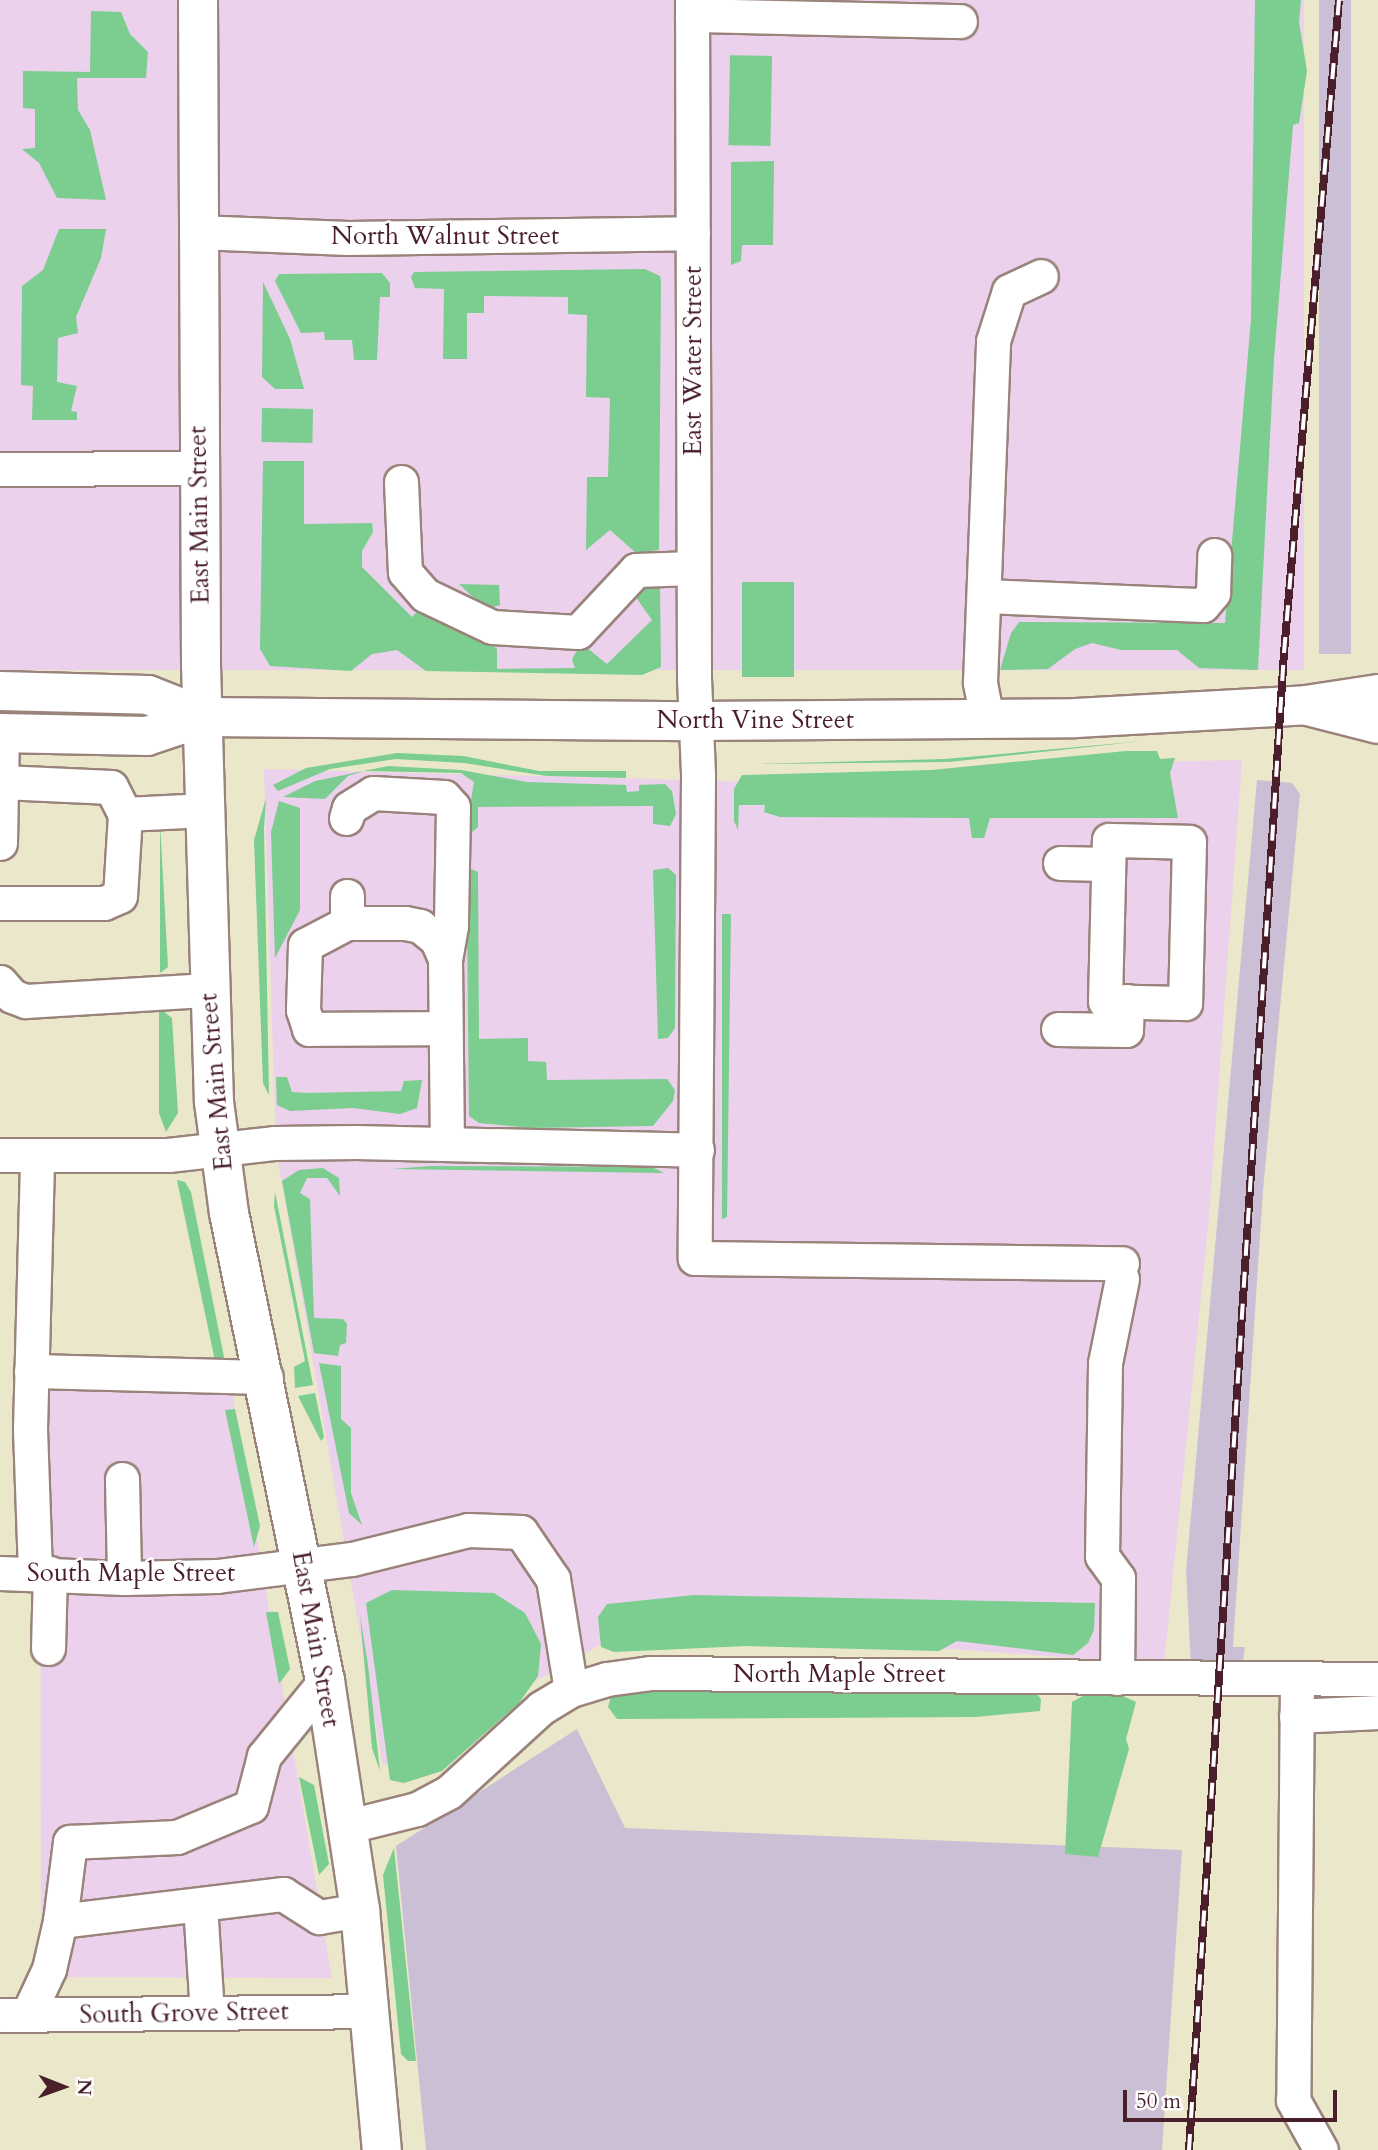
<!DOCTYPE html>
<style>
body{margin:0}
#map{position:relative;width:1378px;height:2150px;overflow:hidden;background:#ebe7cb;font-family:Cardo,serif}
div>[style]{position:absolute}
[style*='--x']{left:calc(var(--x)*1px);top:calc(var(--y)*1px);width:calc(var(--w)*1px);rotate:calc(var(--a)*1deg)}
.built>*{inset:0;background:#ebd1eb;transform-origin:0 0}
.industrial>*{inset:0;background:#cbbfd5;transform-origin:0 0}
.green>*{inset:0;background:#7bcd90;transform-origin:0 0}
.roads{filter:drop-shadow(2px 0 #9a837b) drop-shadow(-2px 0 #9a837b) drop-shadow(0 2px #9a837b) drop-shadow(0 -2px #9a837b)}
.minor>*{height:33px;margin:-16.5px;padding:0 16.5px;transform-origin:16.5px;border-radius:16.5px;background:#fff}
.major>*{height:38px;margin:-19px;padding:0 19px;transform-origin:19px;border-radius:19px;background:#fff}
.rail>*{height:8px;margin-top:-4px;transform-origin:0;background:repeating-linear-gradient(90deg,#fff 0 16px,#4a1f2b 0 32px);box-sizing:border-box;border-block:2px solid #4a1f2b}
span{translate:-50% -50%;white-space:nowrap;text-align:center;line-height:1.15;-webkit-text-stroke:5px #fff;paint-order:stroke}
.street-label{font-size:26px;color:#4a1f2b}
.north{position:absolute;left:28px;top:2052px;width:70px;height:70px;-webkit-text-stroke:5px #fff;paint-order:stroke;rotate:91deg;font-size:19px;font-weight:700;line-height:28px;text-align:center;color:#4a1f2b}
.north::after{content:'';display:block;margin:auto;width:24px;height:32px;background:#4a1f2b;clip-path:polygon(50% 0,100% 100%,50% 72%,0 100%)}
.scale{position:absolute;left:1123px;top:2090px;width:214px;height:32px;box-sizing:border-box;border:4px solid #4a1f2b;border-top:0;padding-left:9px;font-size:21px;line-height:24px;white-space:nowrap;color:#4a1f2b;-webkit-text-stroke:5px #fff;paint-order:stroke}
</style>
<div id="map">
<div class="built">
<i style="left:0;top:0;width:1304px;height:670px"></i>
<i style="clip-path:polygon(1242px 760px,1209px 1217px,1164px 1664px,632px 1627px,383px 1766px,276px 1148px,264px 769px,764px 782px,1103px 763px)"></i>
<i style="clip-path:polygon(40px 1363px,228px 1368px,332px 1978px,41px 1977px)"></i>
</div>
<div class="industrial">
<i style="left:1319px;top:0;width:32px;height:654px"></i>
<i style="clip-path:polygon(1257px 780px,1292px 783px,1300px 794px,1263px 1190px,1233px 1647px,1245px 1647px,1242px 1667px,1191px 1665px,1186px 1571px)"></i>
<i style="clip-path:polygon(577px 1729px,625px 1828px,1182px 1850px,1162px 2150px,426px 2150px,396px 1846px)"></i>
</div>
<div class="green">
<i style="clip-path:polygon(1255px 0,1301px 0,1299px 22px,1307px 71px,1299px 123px,1293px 125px,1274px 359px,1258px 670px,1199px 668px,1177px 650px,1121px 650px,1092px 643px,1075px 649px,1048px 669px,1000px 670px,1011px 633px,1019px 622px,1225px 623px,1251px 319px)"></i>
<i style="clip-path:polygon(91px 11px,121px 12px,130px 34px,148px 52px,146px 78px,77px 78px,78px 110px,90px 130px,106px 200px,57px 198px,39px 163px,22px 149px,35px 148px,35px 109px,23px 108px,23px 71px,90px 72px)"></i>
<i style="left:772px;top:56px;width:90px;height:42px;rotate:91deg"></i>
<i style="clip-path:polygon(774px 161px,773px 245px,742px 245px,741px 261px,731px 265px,731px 162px)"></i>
<i style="clip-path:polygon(59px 229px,106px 229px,101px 258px,76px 317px,78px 333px,58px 338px,57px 382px,77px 386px,71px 411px,77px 412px,77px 420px,32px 420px,33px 386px,21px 385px,22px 286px,43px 270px)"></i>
<i style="clip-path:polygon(645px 269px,660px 276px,661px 282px,659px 550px,636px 553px,610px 530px,586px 550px,587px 477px,608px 477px,610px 398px,586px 397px,587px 315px,568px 314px,568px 297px,484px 296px,484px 313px,467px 313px,467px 359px,443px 359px,444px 289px,415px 288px,411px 277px,414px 272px)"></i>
<i style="clip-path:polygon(382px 273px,390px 283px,390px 297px,380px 297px,377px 360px,354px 360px,352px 340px,325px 340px,324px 332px,301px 333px,275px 281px,279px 274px)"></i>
<i style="clip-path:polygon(263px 282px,290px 339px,304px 389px,275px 389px,262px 377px)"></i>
<i style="left:262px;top:408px;width:51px;height:34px;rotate:1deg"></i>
<i style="clip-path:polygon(263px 461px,304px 461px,304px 524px,372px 523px,373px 532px,362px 551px,362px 567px,412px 617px,423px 605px,433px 605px,490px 643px,497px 649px,497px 669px,575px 668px,572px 659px,581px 643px,607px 664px,652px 620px,635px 596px,642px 586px,653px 583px,660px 586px,661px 667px,642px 675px,426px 671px,397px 650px,372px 654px,351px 671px,270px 666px,260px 649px)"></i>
<i style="left:742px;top:582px;width:52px;height:95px"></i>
<i style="clip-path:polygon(459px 584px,499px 585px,500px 605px,486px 609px)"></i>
<i style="clip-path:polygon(1144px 741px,949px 762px,757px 764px,945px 759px)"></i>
<i style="clip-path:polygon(1126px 751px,1157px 751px,1160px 759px,1175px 758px,1170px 773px,1178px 818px,990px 818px,984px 838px,972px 838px,969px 818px,780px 817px,764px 812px,765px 805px,739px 805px,738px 830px,734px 821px,734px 789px,742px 775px,931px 770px)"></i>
<i style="clip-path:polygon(397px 753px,463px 756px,539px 771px,626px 771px,626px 778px,547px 776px,464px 763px,396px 759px,330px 769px,278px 791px,273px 785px,306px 768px)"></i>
<i style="clip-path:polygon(388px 766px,461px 770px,527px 782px,626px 785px,627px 792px,639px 791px,639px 785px,665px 784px,672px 791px,676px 814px,670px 826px,653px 824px,653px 806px,478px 807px,478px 827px,471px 833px,471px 869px,478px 872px,479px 1039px,528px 1038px,528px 1061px,546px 1062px,547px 1080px,667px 1079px,675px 1090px,673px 1101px,653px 1126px,531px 1128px,479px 1123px,469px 1116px,466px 829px,474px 782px,461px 773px,364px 771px,348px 776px,325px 799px,283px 797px,315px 781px)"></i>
<i style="clip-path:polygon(266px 798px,264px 829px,269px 1095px,263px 1083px,254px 840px)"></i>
<i style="clip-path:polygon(279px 801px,300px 808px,300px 910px,275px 958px,271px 832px)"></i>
<i style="clip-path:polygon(160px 823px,168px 967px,160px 973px)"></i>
<i style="clip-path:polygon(668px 868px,676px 875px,675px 1028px,668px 1038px,658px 1039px,653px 870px)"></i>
<i style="clip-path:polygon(722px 914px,731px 914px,727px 1217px,722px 1219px)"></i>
<i style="clip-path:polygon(159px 1008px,172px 1018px,178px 1113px,166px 1132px,159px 1113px)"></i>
<i style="clip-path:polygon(276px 1077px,287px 1077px,292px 1092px,306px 1093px,401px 1091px,404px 1081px,422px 1080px,417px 1108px,400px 1114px,353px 1108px,290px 1111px,277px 1105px)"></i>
<i style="clip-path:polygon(432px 1166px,652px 1167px,664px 1173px,391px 1169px)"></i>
<i style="clip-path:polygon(323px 1168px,339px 1178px,340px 1196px,327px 1178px,307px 1178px,300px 1193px,310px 1199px,314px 1318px,343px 1319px,347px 1324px,346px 1343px,340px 1345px,338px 1356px,314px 1353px,282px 1181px,299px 1170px)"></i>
<i style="clip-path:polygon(177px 1180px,185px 1182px,191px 1192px,224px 1357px,220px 1362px,215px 1361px)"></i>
<i style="clip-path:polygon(275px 1192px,313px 1385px,295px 1388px,294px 1367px,305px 1361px,274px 1206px)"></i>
<i style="clip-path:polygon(319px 1363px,341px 1366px,341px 1419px,351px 1428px,351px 1493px,362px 1525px,349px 1513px)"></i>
<i style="clip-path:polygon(315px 1393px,324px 1437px,321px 1441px,298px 1396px)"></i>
<i style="clip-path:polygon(235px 1409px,260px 1526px,254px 1547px,225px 1410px)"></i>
<i style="clip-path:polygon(392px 1590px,494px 1593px,525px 1613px,541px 1644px,538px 1676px,519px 1703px,442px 1771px,404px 1783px,390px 1780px,366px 1603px)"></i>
<i style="clip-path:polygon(695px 1595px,1095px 1603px,1094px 1630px,1088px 1643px,1073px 1655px,957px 1641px,939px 1651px,746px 1646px,614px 1652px,601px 1647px,598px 1617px,607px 1604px)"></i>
<i style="clip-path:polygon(266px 1612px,278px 1612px,290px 1669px,279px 1684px)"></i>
<i style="clip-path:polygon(360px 1615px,368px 1665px,380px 1771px,372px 1748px)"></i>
<i style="clip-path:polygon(664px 1687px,1035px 1692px,1041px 1699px,1040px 1711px,975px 1717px,617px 1719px,608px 1707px,613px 1690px)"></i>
<i style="clip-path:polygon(1088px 1693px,1116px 1693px,1136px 1702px,1126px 1739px,1129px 1749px,1098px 1857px,1065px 1854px,1072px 1702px)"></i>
<i style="clip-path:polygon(299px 1777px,314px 1785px,329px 1864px,319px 1875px)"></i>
<i style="clip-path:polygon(394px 1848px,416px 2061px,408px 2061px,401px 2054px,383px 1875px)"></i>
</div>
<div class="roads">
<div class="minor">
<i style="--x:692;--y:0;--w:678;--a:89.83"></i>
<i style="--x:694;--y:678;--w:97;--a:87.6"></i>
<i style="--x:698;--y:775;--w:483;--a:90.4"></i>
<i style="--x:695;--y:1258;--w:427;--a:0.7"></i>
<i style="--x:692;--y:15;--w:268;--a:1.3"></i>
<i style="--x:197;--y:232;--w:151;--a:2.3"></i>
<i style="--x:348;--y:238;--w:345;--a:-0.8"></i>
<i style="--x:0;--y:469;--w:198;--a:-0.3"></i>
<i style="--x:401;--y:482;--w:90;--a:87.5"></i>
<i style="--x:405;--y:572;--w:30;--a:49"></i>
<i style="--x:425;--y:595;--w:74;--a:25.5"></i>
<i style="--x:492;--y:627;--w:86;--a:3.3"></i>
<i style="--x:578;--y:632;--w:85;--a:-46.9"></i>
<i style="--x:636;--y:570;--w:57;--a:-2"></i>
<i style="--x:985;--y:596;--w:218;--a:2.4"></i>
<i style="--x:1203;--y:605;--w:16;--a:-50"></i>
<i style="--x:1213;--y:593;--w:38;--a:-88"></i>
<i style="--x:987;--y:719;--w:38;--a:-101"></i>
<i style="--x:980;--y:682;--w:341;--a:-87.8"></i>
<i style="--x:993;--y:341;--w:52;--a:-72.3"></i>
<i style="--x:1009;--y:291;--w:35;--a:-25"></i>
<i style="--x:2;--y:782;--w:109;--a:2.6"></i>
<i style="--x:111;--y:787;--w:30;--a:63"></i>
<i style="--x:125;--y:814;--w:81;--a:-2.8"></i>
<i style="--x:346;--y:818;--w:10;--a:-73"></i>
<i style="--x:349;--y:808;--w:28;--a:-32"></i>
<i style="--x:373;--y:793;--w:71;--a:3.2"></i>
<i style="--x:444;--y:797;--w:13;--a:48"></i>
<i style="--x:453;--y:807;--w:119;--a:91"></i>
<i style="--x:451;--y:926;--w:34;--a:100"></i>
<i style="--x:1109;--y:840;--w:80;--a:1.4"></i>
<i style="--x:1189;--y:842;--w:161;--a:91.4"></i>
<i style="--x:1185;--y:1003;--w:80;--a:-178.6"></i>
<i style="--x:1105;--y:1001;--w:161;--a:-88.6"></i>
<i style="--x:0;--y:843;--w:110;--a:-89"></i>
<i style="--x:1060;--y:863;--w:48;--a:1.2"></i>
<i style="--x:347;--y:896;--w:27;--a:90"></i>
<i style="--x:347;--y:923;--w:58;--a:0"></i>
<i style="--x:405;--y:923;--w:15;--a:11"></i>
<i style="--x:420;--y:926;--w:22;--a:39"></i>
<i style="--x:437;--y:940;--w:21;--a:67"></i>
<i style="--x:445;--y:959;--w:184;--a:89.4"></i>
<i style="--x:0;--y:903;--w:104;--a:0"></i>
<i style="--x:104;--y:903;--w:17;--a:-24"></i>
<i style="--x:120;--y:896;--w:82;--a:-86.5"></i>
<i style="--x:347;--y:923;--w:47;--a:152.4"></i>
<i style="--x:305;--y:945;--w:65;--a:91.8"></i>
<i style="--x:303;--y:1010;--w:20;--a:72"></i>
<i style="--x:309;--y:1029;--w:136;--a:-0.4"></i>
<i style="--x:0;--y:982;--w:18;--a:49"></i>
<i style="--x:12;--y:996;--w:15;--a:20"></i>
<i style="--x:26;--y:1001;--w:182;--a:-3.5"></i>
<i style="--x:1058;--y:1029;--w:68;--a:0.8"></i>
<i style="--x:1126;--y:1030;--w:29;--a:-88"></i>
<i style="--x:0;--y:1155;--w:168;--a:0"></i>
<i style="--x:168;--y:1155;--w:108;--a:-6.4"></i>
<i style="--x:275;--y:1143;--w:81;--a:-0.7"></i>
<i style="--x:356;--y:1142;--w:341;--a:1.3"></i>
<i style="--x:31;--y:1371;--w:235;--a:1.5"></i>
<i style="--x:122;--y:1479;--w:99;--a:88.8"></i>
<i style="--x:35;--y:1572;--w:143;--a:-92"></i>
<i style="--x:30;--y:1429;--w:274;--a:-88.5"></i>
<i style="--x:0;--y:1573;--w:124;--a:2.3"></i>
<i style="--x:124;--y:1578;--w:93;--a:-1.2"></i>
<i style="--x:217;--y:1576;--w:136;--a:-7.2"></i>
<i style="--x:352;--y:1559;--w:120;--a:-14"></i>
<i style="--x:468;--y:1530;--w:53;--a:2.2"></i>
<i style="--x:521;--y:1532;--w:57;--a:55.8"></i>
<i style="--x:553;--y:1579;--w:112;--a:80.8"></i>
<i style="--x:48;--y:1648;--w:75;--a:-88.5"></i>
<i style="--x:1117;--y:1678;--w:100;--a:-89.4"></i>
<i style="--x:1118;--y:1578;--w:27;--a:-126"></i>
<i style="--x:1102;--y:1556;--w:193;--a:-89.1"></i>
<i style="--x:1105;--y:1363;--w:86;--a:-78.6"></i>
<i style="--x:1297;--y:1680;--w:420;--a:90.5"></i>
<i style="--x:1293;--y:2100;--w:57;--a:60.8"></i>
<i style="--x:1296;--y:1716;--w:82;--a:-2.8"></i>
<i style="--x:345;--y:1827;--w:74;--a:-14"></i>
<i style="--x:417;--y:1809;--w:36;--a:-28"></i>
<i style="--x:449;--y:1792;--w:125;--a:-42.4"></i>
<i style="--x:541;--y:1708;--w:35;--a:-31"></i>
<i style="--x:571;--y:1690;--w:38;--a:-17"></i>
<i style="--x:607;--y:1679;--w:43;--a:-7.9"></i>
<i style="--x:650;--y:1673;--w:728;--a:0.47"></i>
<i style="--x:200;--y:1905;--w:107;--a:86.3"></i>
<i style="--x:60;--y:1921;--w:80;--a:-82.8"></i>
<i style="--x:70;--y:1842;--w:107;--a:-2.7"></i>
<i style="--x:177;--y:1837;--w:80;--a:-22.7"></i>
<i style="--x:251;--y:1806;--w:52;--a:-75.4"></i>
<i style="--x:264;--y:1756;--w:97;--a:-50.9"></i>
<i style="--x:28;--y:2014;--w:50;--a:-65"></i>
<i style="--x:49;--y:1969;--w:49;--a:-77.1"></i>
<i style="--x:60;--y:1921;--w:225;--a:-6.9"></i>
<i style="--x:283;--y:1894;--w:43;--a:32.6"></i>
<i style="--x:319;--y:1917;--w:42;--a:-9.7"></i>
<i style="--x:0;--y:2015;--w:367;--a:-0.6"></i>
</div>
<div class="major">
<i style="--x:198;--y:0;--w:665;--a:89.74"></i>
<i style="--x:201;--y:665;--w:437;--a:88.3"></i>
<i style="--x:214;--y:1102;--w:112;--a:82.3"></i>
<i style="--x:229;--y:1213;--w:478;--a:78.4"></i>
<i style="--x:325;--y:1681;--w:232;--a:81.3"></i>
<i style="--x:360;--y:1910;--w:241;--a:84.8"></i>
<i style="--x:0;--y:691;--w:148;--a:1.5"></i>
<i style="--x:148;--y:695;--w:60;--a:21.4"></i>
<i style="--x:1308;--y:706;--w:72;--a:14.4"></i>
<i style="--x:0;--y:733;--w:147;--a:1.2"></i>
<i style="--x:147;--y:736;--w:60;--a:-18.4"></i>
<i style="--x:204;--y:717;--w:490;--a:0.5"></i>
<i style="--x:694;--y:721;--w:382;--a:-0.4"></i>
<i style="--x:1076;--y:718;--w:230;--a:-3.2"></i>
<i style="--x:1306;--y:705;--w:73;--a:-8.7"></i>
</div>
</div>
<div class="rail">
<i style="--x:1189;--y:2150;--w:1500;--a:-86.37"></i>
<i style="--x:1284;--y:653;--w:655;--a:-85.19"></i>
</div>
<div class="street-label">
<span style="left:445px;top:236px">North Walnut Street</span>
<span style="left:693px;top:361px;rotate:-90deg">East Water Street</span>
<span style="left:199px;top:515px;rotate:-91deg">East Main Street</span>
<span style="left:755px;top:720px">North Vine Street</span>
<span style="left:216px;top:1082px;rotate:-95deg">East Main Street</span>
<span style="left:131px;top:1573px">South Maple Street</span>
<span style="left:316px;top:1639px;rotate:80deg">East Main Street</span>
<span style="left:839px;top:1674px">North Maple Street</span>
<span style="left:184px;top:2013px;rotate:-1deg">South Grove Street</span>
</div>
<div class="north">N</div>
<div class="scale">50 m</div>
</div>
